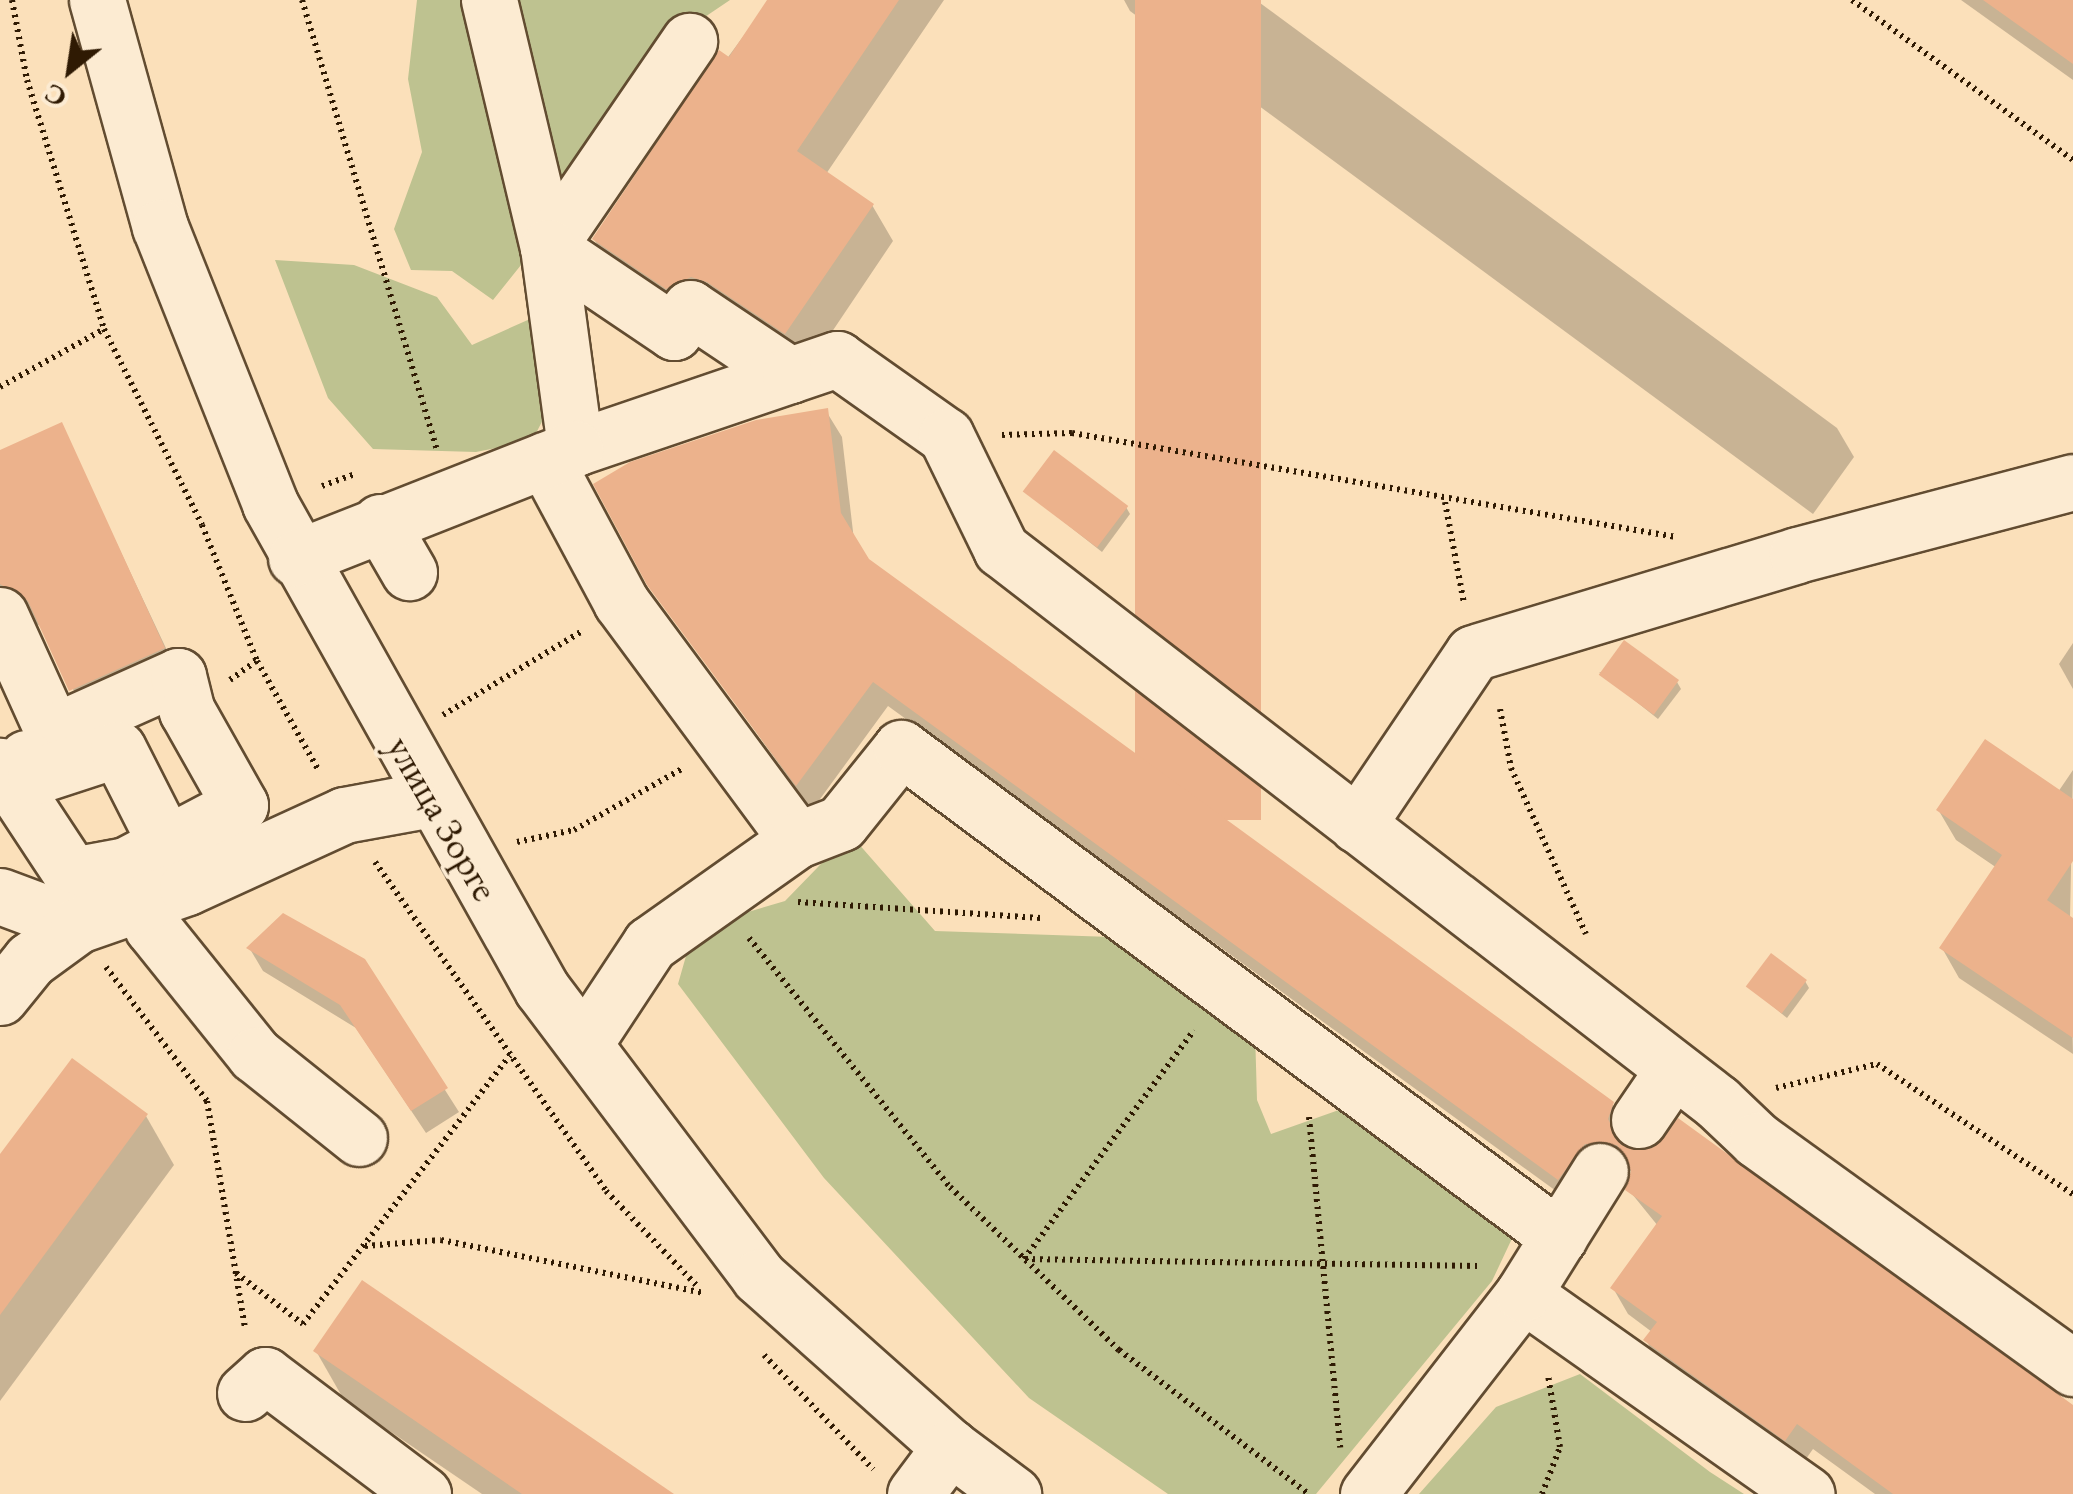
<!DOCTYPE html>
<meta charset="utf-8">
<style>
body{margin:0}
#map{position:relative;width:2073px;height:1494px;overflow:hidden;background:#fbe0ba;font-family:"EB Garamond",serif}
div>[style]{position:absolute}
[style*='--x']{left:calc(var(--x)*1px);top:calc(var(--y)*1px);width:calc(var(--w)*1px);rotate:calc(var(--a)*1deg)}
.green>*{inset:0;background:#bec290}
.shadow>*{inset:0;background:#0003}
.building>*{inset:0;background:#ecb28c;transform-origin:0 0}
.path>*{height:6px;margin-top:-3px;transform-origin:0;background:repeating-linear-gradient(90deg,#2f1a03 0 2.5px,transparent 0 7.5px)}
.roads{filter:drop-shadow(2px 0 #624c31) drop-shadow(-2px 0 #624c31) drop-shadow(0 2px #624c31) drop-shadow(0 -2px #624c31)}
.minor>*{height:55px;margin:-27.5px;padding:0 27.5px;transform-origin:27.5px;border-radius:27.5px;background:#fcebd2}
span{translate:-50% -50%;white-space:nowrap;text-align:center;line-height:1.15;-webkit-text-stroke:8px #fcebd2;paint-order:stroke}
.street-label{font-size:38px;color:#2f1a03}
.north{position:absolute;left:20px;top:20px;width:100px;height:100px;-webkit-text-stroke:8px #fcebd2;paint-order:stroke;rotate:210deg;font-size:28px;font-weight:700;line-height:40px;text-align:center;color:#2f1a03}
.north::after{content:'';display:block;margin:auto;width:35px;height:45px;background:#2f1a03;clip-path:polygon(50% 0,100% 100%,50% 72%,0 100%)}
</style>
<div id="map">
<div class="green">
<i style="clip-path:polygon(417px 0,730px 0,656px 50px,553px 225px,493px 300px,452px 271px,411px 270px,394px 229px,422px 152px,408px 79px)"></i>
<i style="clip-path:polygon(275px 260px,354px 265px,437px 297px,472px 345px,530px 319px,549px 408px,532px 441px,476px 452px,373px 449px,328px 398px)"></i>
<i style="clip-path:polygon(850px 834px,935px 931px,1141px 938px,1255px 1031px,1257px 1100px,1271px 1134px,1353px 1105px,1516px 1230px,1492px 1281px,1316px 1494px,1168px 1494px,1029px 1398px,824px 1178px,678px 984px,694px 928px,785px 901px)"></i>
<i style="clip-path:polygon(1580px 1374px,1710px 1472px,1744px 1494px,1419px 1494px,1496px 1407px)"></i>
</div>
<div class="shadow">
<i style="clip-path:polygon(770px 0,944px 0,826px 174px,872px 205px,893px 241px,807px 369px,615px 275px,594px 239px)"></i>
<i style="clip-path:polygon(1124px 0,1256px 0,1837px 428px,1854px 457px,1813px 514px,1130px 11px)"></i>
<i style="clip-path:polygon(1961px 0,2073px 0,2073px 80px)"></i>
<i style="clip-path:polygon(826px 411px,842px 437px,854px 540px,867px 561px,1612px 1103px,1627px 1130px,1621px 1148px,2073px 1409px,2073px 1494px,1875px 1494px,1813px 1449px,1801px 1466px,1661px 1367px,1646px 1340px,1652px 1332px,1628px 1314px,1613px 1288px,1658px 1226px,1628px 1189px,1634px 1171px,1600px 1170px,1574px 1204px,888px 706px,812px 810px,650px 584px)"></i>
<i style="clip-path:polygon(61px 425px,180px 678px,88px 719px,42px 627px,0 604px,0 453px)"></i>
<i style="clip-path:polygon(1026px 492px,1126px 507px,1130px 514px,1102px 552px)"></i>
<i style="clip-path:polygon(2073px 643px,2073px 689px,2059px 664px)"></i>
<i style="clip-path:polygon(1599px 672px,1677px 682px,1681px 689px,1658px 719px)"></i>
<i style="clip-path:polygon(2073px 770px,2070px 919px,2073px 1054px,1959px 978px,1942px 948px,1997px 868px,1956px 840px,1939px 811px,2058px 792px)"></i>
<i style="clip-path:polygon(250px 949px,363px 961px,459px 1112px,426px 1133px,356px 1028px,263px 971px)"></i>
<i style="clip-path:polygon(1805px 981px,1809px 988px,1787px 1018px,1749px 987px)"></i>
<i style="clip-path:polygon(146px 1116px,174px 1165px,0 1401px,0 1158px)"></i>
<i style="clip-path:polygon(316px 1351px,669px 1494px,482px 1494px,344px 1400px)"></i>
</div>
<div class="building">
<i style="clip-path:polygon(767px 0,899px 0,797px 151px,874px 204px,785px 334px,707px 282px,691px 277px,666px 289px,592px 239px,719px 50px,729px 57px)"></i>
<i style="left:1135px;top:0;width:126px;height:820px"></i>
<i style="clip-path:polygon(1983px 0,2073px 0,2073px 64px)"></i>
<i style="clip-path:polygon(828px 408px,841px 513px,869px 559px,1614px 1102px,1608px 1119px,1621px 1145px,1652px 1148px,1678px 1118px,2073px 1405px,2073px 1494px,1893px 1494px,1797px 1424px,1785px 1441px,1643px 1340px,1657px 1322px,1610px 1288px,1662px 1216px,1625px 1190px,1631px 1171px,1617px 1145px,1585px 1144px,1558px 1180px,873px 682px,796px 786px,647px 585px,593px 484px,630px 462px,756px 420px)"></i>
<i style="clip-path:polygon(62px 422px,165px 648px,69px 691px,28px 601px,0 584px,0 450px)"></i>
<i style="left:1054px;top:450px;width:93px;height:52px;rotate:37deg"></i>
<i style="left:1624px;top:640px;width:68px;height:43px;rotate:36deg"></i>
<i style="clip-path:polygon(1985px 739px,2073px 799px,2073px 861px,2047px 900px,2073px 918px,2073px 1038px,1939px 948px,2002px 855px,1936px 810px)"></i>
<i style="clip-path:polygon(283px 913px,365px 959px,448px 1088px,411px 1111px,340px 1005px,246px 948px)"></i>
<i style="left:1771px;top:953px;width:45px;height:42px;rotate:37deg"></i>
<i style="clip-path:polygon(72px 1058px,148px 1114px,0 1315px,0 1154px)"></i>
<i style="clip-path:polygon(362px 1280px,674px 1494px,522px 1494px,313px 1351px)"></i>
</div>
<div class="path">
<i style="--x:12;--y:0;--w:81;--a:79.4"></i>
<i style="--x:27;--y:80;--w:261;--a:72.8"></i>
<i style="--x:104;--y:329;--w:219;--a:63.4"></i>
<i style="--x:202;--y:525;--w:147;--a:68"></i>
<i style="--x:257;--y:661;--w:126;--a:60.6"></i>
<i style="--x:302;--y:0;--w:468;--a:73.3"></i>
<i style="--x:1852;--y:0;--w:273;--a:35.9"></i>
<i style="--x:0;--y:387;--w:119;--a:-29.1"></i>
<i style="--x:1002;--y:435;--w:70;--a:-1.6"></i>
<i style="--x:1072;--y:433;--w:613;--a:9.77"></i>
<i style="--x:322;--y:486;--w:33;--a:-20"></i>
<i style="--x:1445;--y:502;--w:104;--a:79.4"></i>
<i style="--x:230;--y:680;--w:32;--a:-36"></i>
<i style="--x:1500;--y:709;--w:60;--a:79.4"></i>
<i style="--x:1511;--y:768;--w:182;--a:65.7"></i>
<i style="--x:443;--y:715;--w:162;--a:-31.1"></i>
<i style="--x:517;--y:842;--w:58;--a:-11.9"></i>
<i style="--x:574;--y:830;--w:124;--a:-29.5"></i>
<i style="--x:375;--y:862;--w:402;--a:54.9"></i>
<i style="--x:606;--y:1191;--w:130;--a:46.2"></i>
<i style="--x:798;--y:902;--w:243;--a:3.8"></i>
<i style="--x:749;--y:938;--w:320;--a:51.1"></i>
<i style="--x:950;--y:1187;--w:235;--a:44"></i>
<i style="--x:1119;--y:1350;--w:238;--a:37.2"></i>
<i style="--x:106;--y:967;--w:168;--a:53"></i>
<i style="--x:207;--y:1101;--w:230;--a:80.5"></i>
<i style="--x:1776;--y:1088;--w:104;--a:-13.4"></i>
<i style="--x:1877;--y:1064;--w:235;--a:33.6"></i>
<i style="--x:1309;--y:1117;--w:332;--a:84.6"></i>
<i style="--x:365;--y:1246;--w:76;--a:-4.5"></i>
<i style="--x:441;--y:1240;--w:267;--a:11.4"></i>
<i style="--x:1024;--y:1259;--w:285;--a:-53.4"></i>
<i style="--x:1025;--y:1259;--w:453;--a:0.9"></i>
<i style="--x:236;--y:1273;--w:84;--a:37.3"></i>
<i style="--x:303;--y:1324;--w:339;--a:-52.4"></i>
<i style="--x:764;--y:1355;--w:158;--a:46.3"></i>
<i style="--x:1542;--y:1494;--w:50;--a:-69"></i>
<i style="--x:1560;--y:1447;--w:73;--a:-99.5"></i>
</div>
<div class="roads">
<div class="minor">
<i style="--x:97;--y:0;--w:236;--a:74.5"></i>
<i style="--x:160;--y:227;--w:298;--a:68.3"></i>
<i style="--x:270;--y:504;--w:556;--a:60.72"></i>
<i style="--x:542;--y:989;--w:361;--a:53"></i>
<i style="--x:759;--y:1277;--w:256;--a:41.7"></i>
<i style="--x:950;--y:1447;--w:79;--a:36.7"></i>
<i style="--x:489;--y:0;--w:254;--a:76.6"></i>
<i style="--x:548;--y:247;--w:250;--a:-55.6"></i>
<i style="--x:790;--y:375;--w:120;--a:-146.2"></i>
<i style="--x:690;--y:308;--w:29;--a:124"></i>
<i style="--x:674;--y:332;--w:152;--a:-146"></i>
<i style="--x:548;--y:247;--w:203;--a:82.3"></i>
<i style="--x:575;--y:448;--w:227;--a:-18.8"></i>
<i style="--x:790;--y:375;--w:50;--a:-18.8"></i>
<i style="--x:837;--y:359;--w:133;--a:35.2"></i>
<i style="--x:946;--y:436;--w:126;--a:64"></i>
<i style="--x:1001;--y:549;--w:905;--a:37.68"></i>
<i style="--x:1717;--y:1102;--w:55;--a:43.5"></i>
<i style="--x:1757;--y:1140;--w:390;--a:35.8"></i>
<i style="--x:545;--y:460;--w:161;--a:61.8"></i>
<i style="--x:621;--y:602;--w:296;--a:53.5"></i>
<i style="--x:380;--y:522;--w:58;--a:59.9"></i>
<i style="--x:296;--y:558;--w:300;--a:-21.5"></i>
<i style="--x:0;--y:615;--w:128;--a:65.6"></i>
<i style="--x:53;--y:732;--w:137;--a:-24.1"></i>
<i style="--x:178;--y:676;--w:36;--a:76"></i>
<i style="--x:187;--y:711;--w:108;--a:60.6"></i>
<i style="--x:240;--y:805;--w:129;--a:152.2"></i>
<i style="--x:126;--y:865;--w:55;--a:169.5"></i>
<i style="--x:72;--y:875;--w:131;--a:-123.4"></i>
<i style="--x:26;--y:758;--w:20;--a:63"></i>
<i style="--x:35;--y:776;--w:87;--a:-18"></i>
<i style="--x:118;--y:749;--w:141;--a:63.1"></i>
<i style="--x:1357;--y:825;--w:207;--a:-56"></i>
<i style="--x:1473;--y:653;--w:338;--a:-16.8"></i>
<i style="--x:1797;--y:555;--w:285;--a:-14.8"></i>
<i style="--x:0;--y:896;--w:83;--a:20.4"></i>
<i style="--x:143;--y:902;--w:27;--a:70"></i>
<i style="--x:152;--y:927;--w:164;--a:51.2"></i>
<i style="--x:255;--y:1055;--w:133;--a:38.6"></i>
<i style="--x:0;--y:997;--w:48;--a:-51"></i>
<i style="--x:30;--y:960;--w:59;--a:-36.1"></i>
<i style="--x:78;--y:925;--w:115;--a:-19.2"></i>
<i style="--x:187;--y:887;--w:173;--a:-24.6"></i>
<i style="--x:344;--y:815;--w:88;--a:-10.4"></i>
<i style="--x:584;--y:1044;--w:120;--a:-56.6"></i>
<i style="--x:650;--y:944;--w:180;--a:-35.3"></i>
<i style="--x:797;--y:840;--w:47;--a:-21.1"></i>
<i style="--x:841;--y:823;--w:96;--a:-51.3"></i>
<i style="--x:901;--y:748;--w:820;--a:36.62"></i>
<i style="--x:1639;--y:1120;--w:57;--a:-55.8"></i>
<i style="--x:1523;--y:1294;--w:347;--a:35.2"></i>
<i style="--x:245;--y:1393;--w:27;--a:-42"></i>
<i style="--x:265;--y:1375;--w:198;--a:37"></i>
<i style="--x:915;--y:1494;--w:59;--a:-53.3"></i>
<i style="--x:1368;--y:1494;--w:253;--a:-52.2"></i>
<i style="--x:1523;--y:1294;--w:145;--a:-58"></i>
</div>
</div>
<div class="street-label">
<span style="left:443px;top:818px;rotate:60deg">улица Зорге</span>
</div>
<div class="north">С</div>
</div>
